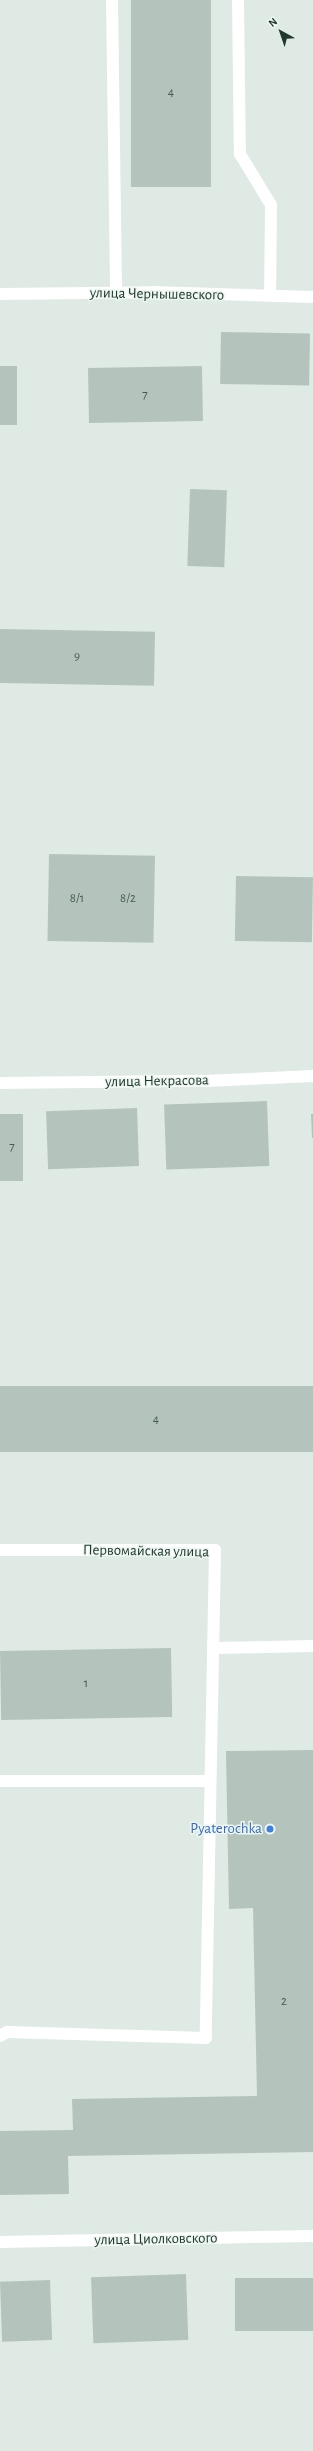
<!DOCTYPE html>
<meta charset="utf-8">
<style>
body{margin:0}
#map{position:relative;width:313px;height:2451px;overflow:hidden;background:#deeae3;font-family:"Alegreya Sans",sans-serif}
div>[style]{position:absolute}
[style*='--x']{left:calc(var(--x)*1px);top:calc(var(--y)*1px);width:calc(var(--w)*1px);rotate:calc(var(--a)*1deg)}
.building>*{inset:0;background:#b4c4bc;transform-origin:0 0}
.minor>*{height:12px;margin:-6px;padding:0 6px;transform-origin:6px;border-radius:6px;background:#fff}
.dots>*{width:11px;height:11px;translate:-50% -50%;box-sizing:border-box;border:2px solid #eef6f1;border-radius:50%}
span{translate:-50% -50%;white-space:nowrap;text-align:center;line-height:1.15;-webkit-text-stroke:3px #eef6f1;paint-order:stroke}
.number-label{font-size:13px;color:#455c52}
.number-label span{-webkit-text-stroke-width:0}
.street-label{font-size:15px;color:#20392f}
.shop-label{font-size:15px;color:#366cbe}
.right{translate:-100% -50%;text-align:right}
.north{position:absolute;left:261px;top:12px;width:40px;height:40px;-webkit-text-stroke:3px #eef6f1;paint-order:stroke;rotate:320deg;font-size:11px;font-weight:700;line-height:16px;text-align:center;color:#20392f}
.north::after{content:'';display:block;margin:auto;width:14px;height:18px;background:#20392f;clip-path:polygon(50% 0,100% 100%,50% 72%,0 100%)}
</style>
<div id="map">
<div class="building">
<i style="left:131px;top:0;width:80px;height:187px"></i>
<i style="left:221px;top:332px;width:89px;height:52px;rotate:1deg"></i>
<i style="left:0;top:366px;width:17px;height:59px"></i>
<i style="left:202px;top:366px;width:55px;height:114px;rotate:89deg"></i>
<i style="left:190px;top:489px;width:37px;height:77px;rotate:2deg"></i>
<i style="left:0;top:629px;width:155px;height:54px;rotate:1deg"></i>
<i style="left:49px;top:854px;width:106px;height:87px;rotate:1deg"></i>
<i style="left:236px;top:876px;width:77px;height:65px;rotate:1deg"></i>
<i style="left:267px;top:1101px;width:65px;height:103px;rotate:88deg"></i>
<i style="left:137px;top:1108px;width:58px;height:91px;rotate:88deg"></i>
<i style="left:0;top:1114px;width:23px;height:67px"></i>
<i style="clip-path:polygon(311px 1114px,313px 1114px,313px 1138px,312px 1138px)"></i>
<i style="left:313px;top:1386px;width:66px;height:313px;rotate:90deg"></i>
<i style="left:171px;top:1648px;width:69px;height:171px;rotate:89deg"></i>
<i style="clip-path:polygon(313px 1750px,313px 2152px,68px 2156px,69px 2194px,0 2195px,0 2131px,73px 2130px,72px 2099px,257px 2096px,253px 1908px,229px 1909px,226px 1751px)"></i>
<i style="left:186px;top:2274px;width:66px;height:95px;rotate:88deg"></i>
<i style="left:313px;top:2278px;width:53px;height:78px;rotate:90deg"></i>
<i style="left:50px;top:2280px;width:60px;height:50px;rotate:88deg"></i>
</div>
<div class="minor">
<i style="--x:112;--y:0;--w:292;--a:89.2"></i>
<i style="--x:238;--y:0;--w:154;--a:89.3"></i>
<i style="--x:240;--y:154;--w:60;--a:58.7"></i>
<i style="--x:271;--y:205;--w:90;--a:90.6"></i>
<i style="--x:0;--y:294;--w:153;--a:-0.7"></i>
<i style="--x:153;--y:292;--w:160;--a:1.8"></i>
<i style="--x:0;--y:1083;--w:204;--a:-0.6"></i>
<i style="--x:204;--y:1081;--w:109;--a:-2.6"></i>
<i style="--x:0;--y:1550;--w:215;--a:0"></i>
<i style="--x:215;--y:1550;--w:488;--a:91.1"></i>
<i style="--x:206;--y:2038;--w:199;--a:-178.3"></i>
<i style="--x:7;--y:2032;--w:8;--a:150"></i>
<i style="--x:213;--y:1648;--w:100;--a:-1.1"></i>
<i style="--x:0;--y:1781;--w:210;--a:0"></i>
<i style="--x:0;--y:2242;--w:313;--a:-1.1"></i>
</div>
<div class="dots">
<i style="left:270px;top:1829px;background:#3f7fe0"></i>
</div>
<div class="number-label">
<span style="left:171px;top:93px">4</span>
<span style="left:145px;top:395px">7</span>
<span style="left:77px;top:657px">9</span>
<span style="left:77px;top:899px">8/1</span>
<span style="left:128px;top:899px">8/2</span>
<span style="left:12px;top:1147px">7</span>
<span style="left:156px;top:1420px">4</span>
<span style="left:86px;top:1684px">1</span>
<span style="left:284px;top:2002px">2</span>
</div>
<div class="street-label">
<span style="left:157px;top:294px;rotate:1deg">улица Чернышевского</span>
<span style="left:157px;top:1081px;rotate:-1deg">улица Некрасова</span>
<span style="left:146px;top:1551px;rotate:1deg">Первомайская улица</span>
<span style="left:156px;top:2239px;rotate:-1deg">улица Циолковского</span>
</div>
<div class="shop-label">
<span class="right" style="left:262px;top:1829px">Pyaterochka</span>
</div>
<div class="north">N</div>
</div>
